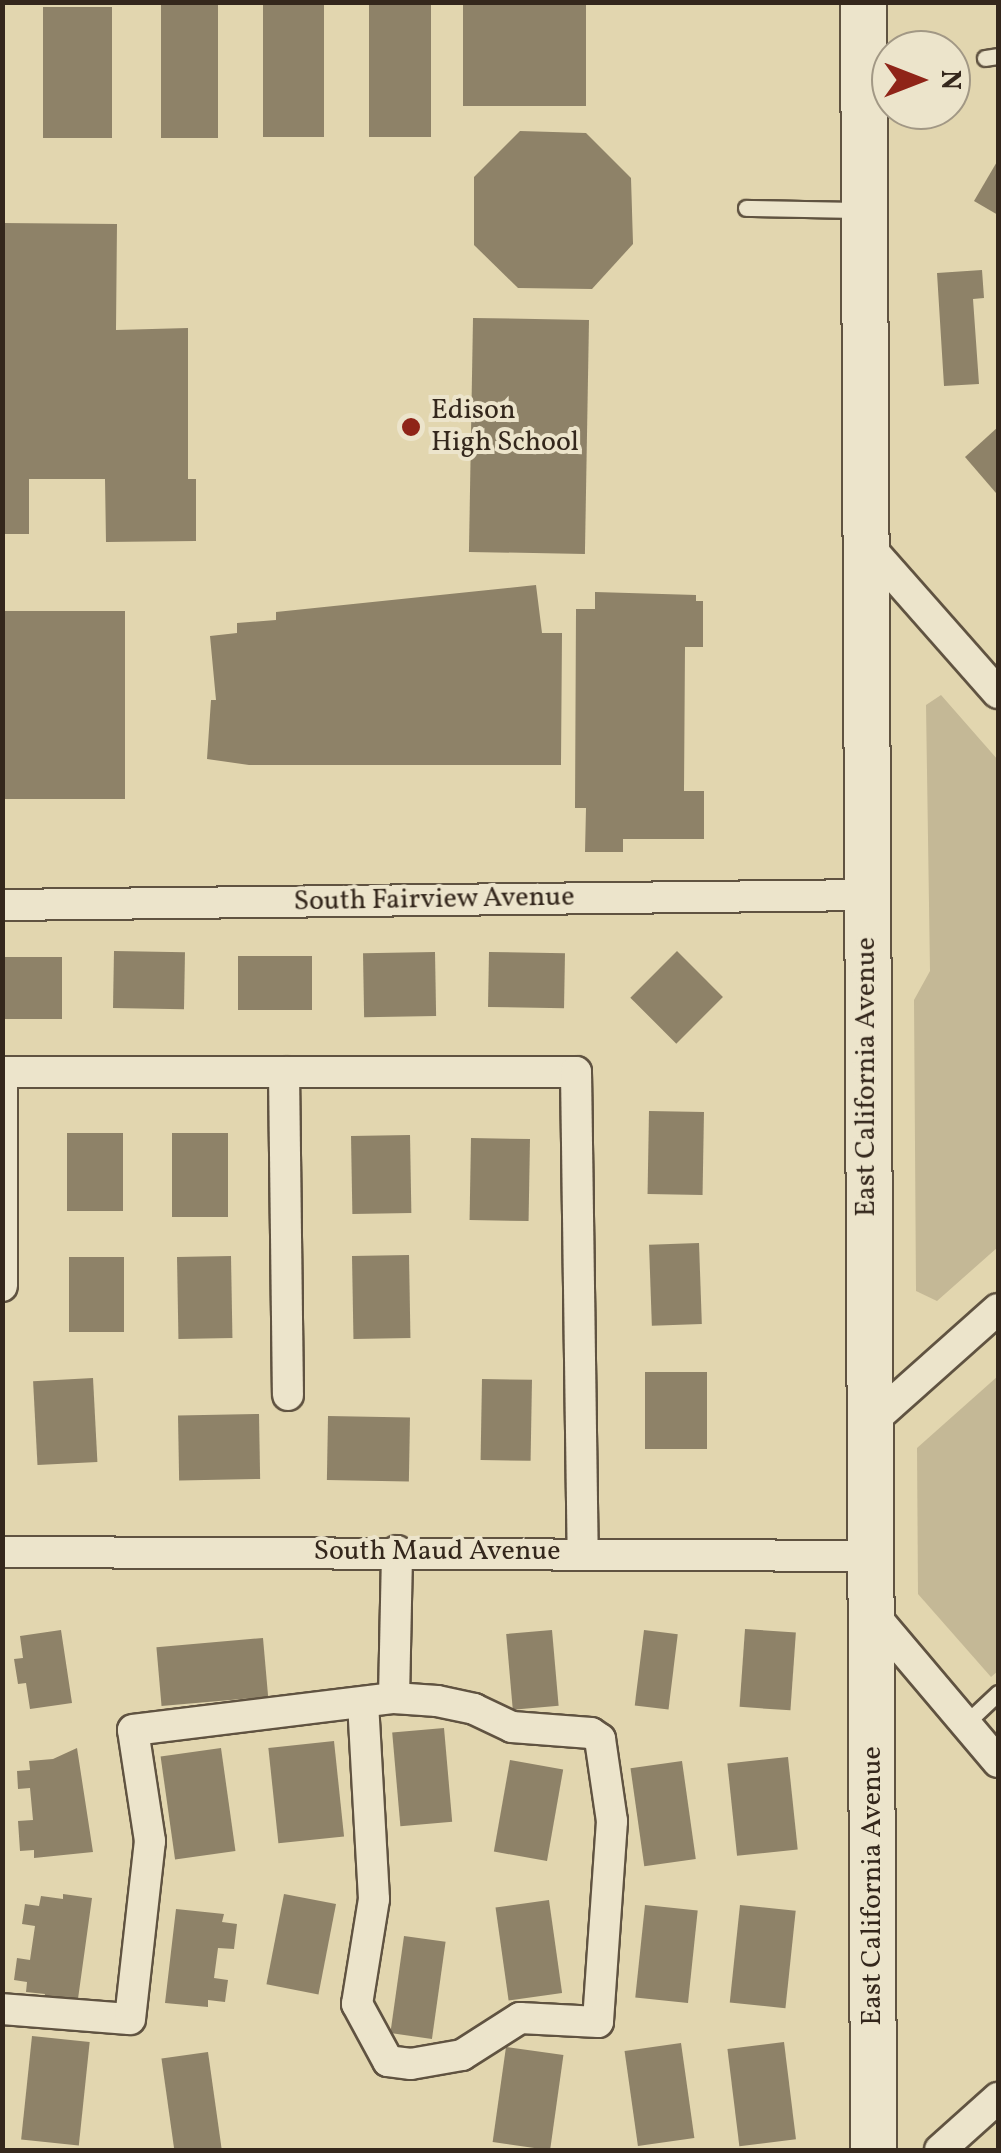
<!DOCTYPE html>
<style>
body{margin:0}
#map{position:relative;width:1001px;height:2153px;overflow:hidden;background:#e2d6af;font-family:Vollkorn,serif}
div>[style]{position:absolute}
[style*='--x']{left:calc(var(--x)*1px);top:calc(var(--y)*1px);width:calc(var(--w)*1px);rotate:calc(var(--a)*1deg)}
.green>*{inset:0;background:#c4b896}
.building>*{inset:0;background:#8e8268;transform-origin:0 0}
.roads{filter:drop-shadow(2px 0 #605341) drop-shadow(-2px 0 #605341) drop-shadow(0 2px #605341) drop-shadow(0 -2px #605341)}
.lane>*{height:15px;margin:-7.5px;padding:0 7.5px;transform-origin:7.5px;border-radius:7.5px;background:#ece4cb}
.street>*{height:30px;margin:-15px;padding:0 15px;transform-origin:15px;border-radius:15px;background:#ece4cb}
.secondary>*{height:45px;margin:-22.5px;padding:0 22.5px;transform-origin:22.5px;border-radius:22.5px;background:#ece4cb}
.dots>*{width:28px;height:28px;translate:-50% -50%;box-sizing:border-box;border:5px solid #ece4cb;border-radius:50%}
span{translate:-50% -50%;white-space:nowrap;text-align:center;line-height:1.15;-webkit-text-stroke:8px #ece4cb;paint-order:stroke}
.poi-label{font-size:28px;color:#34271c}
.left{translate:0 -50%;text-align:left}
.street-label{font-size:28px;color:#34271c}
.frame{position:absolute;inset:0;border:5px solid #34271c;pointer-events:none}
.north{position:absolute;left:871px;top:30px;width:100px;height:100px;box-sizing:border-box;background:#ece4cb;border:2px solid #a29885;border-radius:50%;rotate:90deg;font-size:28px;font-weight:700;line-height:40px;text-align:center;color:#34271c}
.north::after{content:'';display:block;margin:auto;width:35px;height:45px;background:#8f2418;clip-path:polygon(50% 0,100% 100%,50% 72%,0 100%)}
</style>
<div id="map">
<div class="green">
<i style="clip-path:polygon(941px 695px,998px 760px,998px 1247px,937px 1301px,916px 1291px,914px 1000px,930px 971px,926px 705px)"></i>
<i style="clip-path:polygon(998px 1376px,998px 1671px,991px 1677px,918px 1594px,917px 1448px)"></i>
</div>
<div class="building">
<i style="left:161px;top:2px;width:57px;height:136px"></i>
<i style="left:263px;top:2px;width:61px;height:135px"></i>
<i style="left:369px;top:2px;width:62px;height:135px"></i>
<i style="left:463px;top:2px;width:123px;height:104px"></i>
<i style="left:43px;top:7px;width:69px;height:131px"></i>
<i style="clip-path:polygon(520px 131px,586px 133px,631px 178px,633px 244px,592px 289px,518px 288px,474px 245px,474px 177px)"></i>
<i style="clip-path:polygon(998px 160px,998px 215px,974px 201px)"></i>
<i style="clip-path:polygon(2px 223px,117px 224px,116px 330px,188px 328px,188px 479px,196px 479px,196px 541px,106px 542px,105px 479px,29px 479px,29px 534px,2px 534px)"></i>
<i style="clip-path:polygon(982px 270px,984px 298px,973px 299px,979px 384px,944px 386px,937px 273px)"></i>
<i style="left:589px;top:320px;width:234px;height:116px;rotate:91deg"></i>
<i style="clip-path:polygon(998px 427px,998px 491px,996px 493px,965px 457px)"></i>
<i style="clip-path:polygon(536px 585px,542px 633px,562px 633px,561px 765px,249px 765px,207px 759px,211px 700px,216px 700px,210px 636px,237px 633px,237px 623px,276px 620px,276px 612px)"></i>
<i style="clip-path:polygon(595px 592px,696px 595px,696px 601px,703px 601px,703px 647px,685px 647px,684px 791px,704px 791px,704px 839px,623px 839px,623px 852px,585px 852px,586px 808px,575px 808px,576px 609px,595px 609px)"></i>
<i style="left:2px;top:611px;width:123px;height:188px"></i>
<i style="left:114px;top:951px;width:71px;height:57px;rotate:1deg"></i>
<i style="left:677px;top:951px;width:65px;height:66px;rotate:45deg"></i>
<i style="left:435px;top:952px;width:64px;height:72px;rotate:89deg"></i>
<i style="left:489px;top:952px;width:76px;height:55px;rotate:1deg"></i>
<i style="left:238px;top:956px;width:74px;height:54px"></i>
<i style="left:62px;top:957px;width:62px;height:60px;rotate:90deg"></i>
<i style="left:649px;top:1111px;width:55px;height:83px;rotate:1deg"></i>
<i style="left:67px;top:1133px;width:56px;height:78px"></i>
<i style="left:172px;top:1133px;width:56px;height:84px"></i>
<i style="left:410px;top:1135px;width:78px;height:59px;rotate:89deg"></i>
<i style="left:471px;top:1138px;width:59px;height:82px;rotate:1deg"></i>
<i style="left:699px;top:1243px;width:81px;height:50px;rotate:88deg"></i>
<i style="left:409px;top:1255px;width:83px;height:57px;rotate:89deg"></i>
<i style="left:231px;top:1256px;width:82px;height:54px;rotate:89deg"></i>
<i style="left:124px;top:1257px;width:75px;height:55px;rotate:90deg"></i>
<i style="left:645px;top:1372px;width:62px;height:77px"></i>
<i style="left:93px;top:1378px;width:84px;height:60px;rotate:87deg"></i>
<i style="left:482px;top:1379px;width:50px;height:81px;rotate:1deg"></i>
<i style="left:259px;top:1414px;width:65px;height:81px;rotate:89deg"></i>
<i style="left:328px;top:1416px;width:82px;height:64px;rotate:1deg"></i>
<i style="left:745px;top:1629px;width:51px;height:78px;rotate:4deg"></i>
<i style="clip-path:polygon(61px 1630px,72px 1703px,30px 1709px,26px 1683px,18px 1684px,14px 1659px,23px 1658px,20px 1636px)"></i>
<i style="left:552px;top:1630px;width:76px;height:46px;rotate:85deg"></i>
<i style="left:644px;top:1630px;width:34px;height:76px;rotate:7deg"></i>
<i style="left:263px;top:1638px;width:59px;height:107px;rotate:85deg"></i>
<i style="left:444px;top:1728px;width:94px;height:52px;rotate:85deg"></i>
<i style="left:334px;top:1741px;width:96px;height:66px;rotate:84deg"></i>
<i style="clip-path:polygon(77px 1748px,93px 1852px,34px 1858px,34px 1850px,20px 1851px,18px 1821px,33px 1820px,30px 1788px,18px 1789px,17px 1771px,30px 1770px,29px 1761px,53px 1759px)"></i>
<i style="left:221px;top:1748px;width:104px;height:61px;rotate:82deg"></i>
<i style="left:788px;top:1757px;width:93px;height:61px;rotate:84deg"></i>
<i style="left:510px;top:1760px;width:54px;height:93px;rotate:10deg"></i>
<i style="left:682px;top:1761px;width:99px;height:52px;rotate:82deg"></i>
<i style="clip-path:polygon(63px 1894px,92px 1898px,77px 2006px,44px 2001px,45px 1994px,26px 1992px,27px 1982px,14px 1980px,17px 1958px,30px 1960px,35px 1926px,22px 1924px,25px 1904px,39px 1906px,41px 1896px,63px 1899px)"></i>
<i style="left:284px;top:1894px;width:53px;height:92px;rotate:11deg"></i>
<i style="left:549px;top:1900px;width:94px;height:54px;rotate:82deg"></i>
<i style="left:645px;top:1905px;width:53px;height:93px;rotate:6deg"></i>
<i style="left:740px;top:1905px;width:56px;height:98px;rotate:6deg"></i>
<i style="clip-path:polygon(176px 1909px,224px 1914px,222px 1922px,237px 1924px,234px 1949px,218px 1948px,214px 1978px,228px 1980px,225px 2002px,208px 2000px,208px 2007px,165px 2003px)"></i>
<i style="left:404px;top:1936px;width:42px;height:98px;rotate:8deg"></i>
<i style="left:32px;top:2036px;width:58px;height:104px;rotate:6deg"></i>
<i style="left:784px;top:2042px;width:98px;height:57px;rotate:83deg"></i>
<i style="left:681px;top:2043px;width:96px;height:57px;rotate:82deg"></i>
<i style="left:506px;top:2047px;width:58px;height:96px;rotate:8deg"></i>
<i style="left:208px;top:2052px;width:99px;height:47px;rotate:82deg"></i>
</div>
<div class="roads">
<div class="lane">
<i style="--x:985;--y:58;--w:13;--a:-9"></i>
<i style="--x:746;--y:208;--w:116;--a:1"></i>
<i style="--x:966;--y:1723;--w:44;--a:-43.2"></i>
</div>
<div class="street">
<i style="--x:863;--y:540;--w:204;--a:48.6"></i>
<i style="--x:2;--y:905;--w:864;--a:-0.66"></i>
<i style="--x:284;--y:1072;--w:323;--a:89.3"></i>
<i style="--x:2;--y:1286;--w:214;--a:-90"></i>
<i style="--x:2;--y:1072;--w:574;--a:0"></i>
<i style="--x:576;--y:1072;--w:481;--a:89.2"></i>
<i style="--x:870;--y:1423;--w:171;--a:-41.7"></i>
<i style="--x:2;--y:1552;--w:869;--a:0.26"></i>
<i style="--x:872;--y:1613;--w:195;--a:49.8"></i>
<i style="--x:394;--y:1698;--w:147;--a:-88.8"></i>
<i style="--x:2;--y:2009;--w:128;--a:4.5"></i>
<i style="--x:130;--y:2019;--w:179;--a:-83.6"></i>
<i style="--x:150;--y:1841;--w:112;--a:-98.7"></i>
<i style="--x:133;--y:1730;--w:263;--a:-7"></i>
<i style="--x:394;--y:1698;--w:43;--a:4"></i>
<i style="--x:437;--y:1701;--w:38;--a:12"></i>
<i style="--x:474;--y:1709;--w:42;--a:25.3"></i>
<i style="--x:512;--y:1727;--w:79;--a:4.3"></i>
<i style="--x:591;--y:1733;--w:11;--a:34"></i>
<i style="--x:600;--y:1739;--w:83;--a:81.7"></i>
<i style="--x:612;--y:1821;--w:201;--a:94"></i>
<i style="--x:598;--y:2022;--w:78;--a:-177.1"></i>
<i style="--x:520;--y:2018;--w:69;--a:147.5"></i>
<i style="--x:462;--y:2055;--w:52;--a:170"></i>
<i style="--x:411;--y:2064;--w:23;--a:-173"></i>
<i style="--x:388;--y:2061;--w:65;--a:-118.5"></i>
<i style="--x:357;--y:2004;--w:106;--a:-80.8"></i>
<i style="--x:374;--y:1899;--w:195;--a:-93.2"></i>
<i style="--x:940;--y:2150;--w:78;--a:-41.9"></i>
</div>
<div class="secondary">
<i style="--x:863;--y:2;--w:2148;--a:89.73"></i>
</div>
</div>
<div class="dots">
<i style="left:411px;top:427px;background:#8f2418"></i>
</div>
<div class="poi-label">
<span class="left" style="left:431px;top:427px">Edison<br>High School</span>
</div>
<div class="street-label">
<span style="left:434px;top:900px;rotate:-1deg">South Fairview Avenue</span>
<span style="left:867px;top:1077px;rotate:-90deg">East California Avenue</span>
<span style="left:437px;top:1552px">South Maud Avenue</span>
<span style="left:873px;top:1886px;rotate:-90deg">East California Avenue</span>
</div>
<div class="frame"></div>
<div class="north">N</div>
</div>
